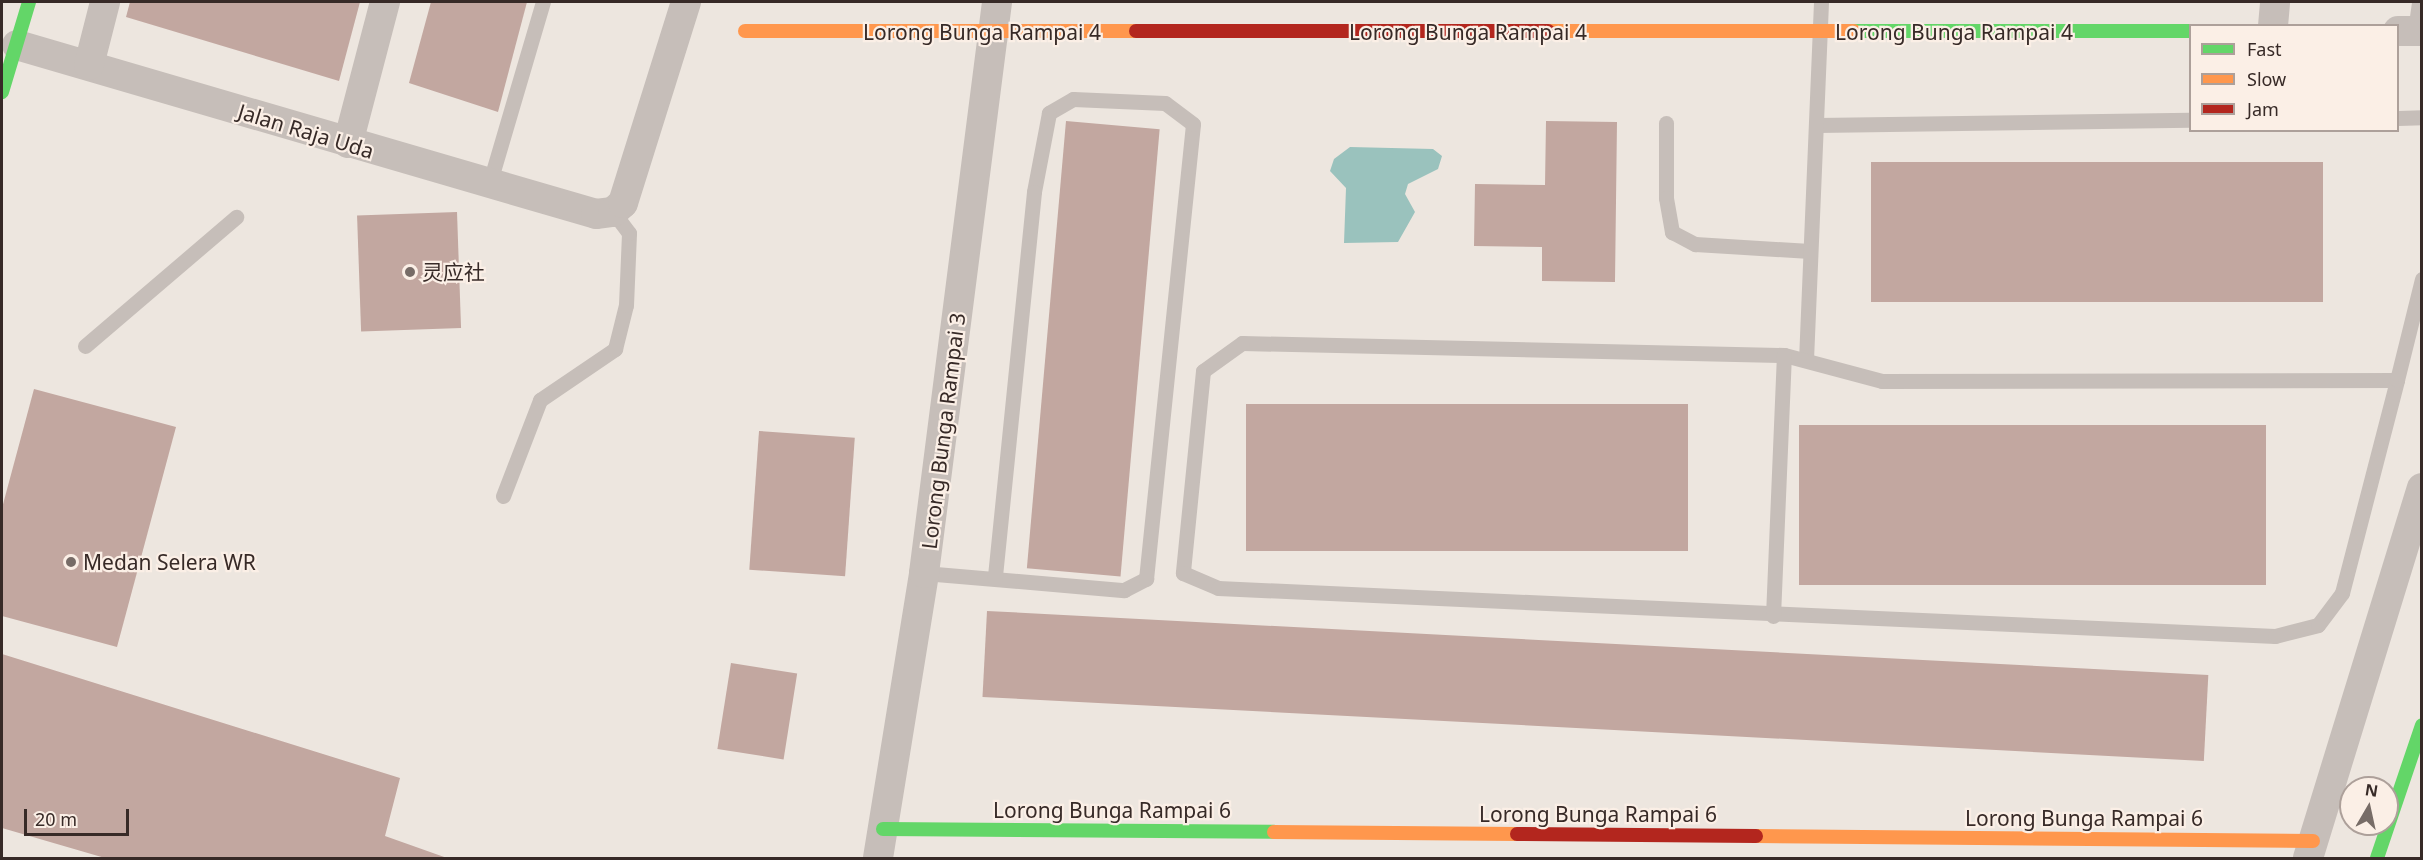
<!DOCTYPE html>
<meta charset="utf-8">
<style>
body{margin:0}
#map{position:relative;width:2423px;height:860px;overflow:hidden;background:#ede6df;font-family:"Noto Sans","Noto Sans SC",sans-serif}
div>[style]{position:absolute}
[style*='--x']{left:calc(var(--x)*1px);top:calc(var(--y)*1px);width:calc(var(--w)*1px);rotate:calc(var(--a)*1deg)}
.water>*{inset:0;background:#9ac2bd}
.building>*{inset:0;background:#c2a7a0;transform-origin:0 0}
.lane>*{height:15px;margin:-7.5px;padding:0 7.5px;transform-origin:7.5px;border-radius:7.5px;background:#c6beb9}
.street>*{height:30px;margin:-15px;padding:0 15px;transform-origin:15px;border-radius:15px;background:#c6beb9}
.fast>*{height:14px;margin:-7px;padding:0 7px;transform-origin:7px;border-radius:7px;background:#63d668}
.slow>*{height:14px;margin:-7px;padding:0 7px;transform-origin:7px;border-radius:7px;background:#ff974d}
.jam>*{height:14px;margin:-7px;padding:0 7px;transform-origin:7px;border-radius:7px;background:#b3261e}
.dots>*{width:16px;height:16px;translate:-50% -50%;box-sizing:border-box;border:3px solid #fbefe6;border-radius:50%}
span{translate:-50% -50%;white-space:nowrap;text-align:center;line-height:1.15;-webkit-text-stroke:4.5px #fbefe6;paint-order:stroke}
.street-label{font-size:21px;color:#372a27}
.poi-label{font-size:21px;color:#372a27}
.left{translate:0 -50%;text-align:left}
.frame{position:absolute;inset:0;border:3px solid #372a27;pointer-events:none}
.legend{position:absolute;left:2189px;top:24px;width:210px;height:108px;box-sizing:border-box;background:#fbefe6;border:2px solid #ada09a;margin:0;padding:8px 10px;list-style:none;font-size:18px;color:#372a27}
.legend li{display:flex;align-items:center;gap:12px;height:30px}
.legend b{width:30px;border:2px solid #ada09a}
.north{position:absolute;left:2339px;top:776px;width:60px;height:60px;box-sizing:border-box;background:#fbefe6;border:2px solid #ada09a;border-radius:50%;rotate:9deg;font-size:16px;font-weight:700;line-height:24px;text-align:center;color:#372a27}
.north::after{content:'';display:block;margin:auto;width:21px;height:27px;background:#776c67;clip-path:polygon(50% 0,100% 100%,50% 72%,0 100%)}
.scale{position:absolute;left:24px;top:809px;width:105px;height:27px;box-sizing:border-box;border:3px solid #372a27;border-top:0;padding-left:8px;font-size:18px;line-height:21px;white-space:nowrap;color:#372a27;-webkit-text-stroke:4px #fbefe6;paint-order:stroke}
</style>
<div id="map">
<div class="water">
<i style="clip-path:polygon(1350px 147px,1433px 149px,1442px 156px,1438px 169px,1408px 184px,1405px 194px,1415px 212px,1398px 242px,1344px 243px,1346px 188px,1330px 171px,1334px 159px)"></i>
</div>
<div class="building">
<i style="clip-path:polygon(130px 2px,360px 2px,339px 81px,126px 17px)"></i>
<i style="clip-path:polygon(431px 2px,527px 2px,498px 112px,409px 83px)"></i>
<i style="left:1066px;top:121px;width:94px;height:449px;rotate:5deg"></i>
<i style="clip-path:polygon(1546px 121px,1617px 122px,1615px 282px,1542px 281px,1542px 247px,1474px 246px,1475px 184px,1545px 185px)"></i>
<i style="left:2323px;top:162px;width:140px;height:452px;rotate:90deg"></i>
<i style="left:457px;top:212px;width:116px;height:100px;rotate:88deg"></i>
<i style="clip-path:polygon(34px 389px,176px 427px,117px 647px,2px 616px,2px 508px)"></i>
<i style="left:1246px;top:404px;width:442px;height:147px"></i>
<i style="left:2266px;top:425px;width:160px;height:467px;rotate:90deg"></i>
<i style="left:759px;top:431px;width:96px;height:139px;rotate:4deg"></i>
<i style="left:987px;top:611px;width:1223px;height:86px;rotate:3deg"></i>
<i style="clip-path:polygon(2px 654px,400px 778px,385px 836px,447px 858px,105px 858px,2px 828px)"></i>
<i style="left:731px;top:663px;width:67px;height:87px;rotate:9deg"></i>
</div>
<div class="lane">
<i style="--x:2415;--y:31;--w:29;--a:-82"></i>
<i style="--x:2398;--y:118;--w:24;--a:-2"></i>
<i style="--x:1666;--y:123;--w:75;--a:90"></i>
<i style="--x:1666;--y:198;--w:35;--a:80"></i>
<i style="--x:1672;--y:232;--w:26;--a:28"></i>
<i style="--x:1695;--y:244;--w:115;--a:3.5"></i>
<i style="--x:1817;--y:125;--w:373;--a:-0.8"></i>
<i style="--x:489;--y:185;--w:191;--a:-73.6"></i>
<i style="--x:85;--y:346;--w:199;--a:-40.5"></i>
<i style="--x:1806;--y:360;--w:358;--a:-87.6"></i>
<i style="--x:2397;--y:380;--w:515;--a:179.89"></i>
<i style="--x:1882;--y:381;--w:101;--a:-165.1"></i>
<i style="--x:1784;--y:355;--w:542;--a:-178.73"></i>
<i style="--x:1242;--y:343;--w:48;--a:144.3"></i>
<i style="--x:1203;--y:371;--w:203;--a:95.7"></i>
<i style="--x:1183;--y:573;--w:38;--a:23"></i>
<i style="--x:1218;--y:588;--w:1058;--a:2.6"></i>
<i style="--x:2275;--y:636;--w:44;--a:-14.3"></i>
<i style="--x:2318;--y:625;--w:40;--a:-53"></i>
<i style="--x:2342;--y:593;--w:220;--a:-75.5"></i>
<i style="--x:2397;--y:380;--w:104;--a:-76.1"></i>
<i style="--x:503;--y:496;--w:103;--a:-68.9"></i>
<i style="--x:540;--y:400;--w:91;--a:-34.2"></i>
<i style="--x:615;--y:349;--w:45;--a:-76"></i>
<i style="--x:626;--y:305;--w:72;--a:-87.6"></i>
<i style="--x:629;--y:233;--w:26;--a:-127"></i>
<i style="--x:924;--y:573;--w:201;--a:4.9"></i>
<i style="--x:1124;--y:590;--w:25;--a:-27"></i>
<i style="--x:1146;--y:579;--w:457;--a:-84.1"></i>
<i style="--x:1193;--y:124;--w:35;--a:-143"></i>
<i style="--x:1165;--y:103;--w:92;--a:-177.5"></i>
<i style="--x:1073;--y:99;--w:28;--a:150"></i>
<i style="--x:1049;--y:113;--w:80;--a:100.8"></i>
<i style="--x:1034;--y:192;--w:388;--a:95.8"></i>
<i style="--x:1773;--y:616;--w:261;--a:-87.6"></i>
</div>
<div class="street">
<i style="--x:2273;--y:26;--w:24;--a:-85"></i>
<i style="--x:2398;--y:31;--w:24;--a:0"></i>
<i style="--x:17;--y:45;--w:603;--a:16.27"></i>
<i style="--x:596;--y:214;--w:17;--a:-7"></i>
<i style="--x:613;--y:212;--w:13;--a:-42"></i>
<i style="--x:623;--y:203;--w:211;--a:-72.6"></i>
<i style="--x:89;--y:65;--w:65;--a:-75.7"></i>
<i style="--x:348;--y:143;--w:146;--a:-75.3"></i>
<i style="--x:878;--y:858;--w:289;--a:-80.8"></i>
<i style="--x:924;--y:573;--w:576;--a:-82.71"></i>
<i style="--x:2308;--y:858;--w:387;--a:-72.9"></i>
</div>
<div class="fast">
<i style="--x:1854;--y:31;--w:336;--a:0"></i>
<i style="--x:2;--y:92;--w:94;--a:-73.3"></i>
<i style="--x:883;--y:829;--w:391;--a:0.4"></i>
<i style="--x:2377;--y:858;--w:140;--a:-71.3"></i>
</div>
<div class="slow">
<i style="--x:745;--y:31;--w:391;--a:0"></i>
<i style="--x:1548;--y:31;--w:306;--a:0"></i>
<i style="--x:1274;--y:832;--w:243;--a:0.5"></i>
<i style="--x:1756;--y:836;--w:557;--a:0.51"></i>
</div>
<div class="jam">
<i style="--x:1136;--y:31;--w:412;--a:0"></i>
<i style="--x:1517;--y:834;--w:239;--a:0.5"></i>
</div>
<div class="dots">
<i style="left:410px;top:272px;background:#776c67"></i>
<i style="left:71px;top:562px;background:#776c67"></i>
</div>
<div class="street-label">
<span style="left:982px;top:32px">Lorong Bunga Rampai 4</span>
<span style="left:1468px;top:32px">Lorong Bunga Rampai 4</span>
<span style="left:1954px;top:32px">Lorong Bunga Rampai 4</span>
<span style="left:306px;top:131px;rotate:17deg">Jalan Raja Uda</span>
<span style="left:943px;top:431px;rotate:-83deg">Lorong Bunga Rampai 3</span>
<span style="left:1112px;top:810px">Lorong Bunga Rampai 6</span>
<span style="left:1598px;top:814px">Lorong Bunga Rampai 6</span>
<span style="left:2084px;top:818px">Lorong Bunga Rampai 6</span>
</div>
<div class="poi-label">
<span class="left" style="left:422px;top:272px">灵应社</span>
<span class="left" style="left:83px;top:562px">Medan Selera WR</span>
</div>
<div class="frame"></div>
<ul class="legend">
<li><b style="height:8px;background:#63d668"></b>Fast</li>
<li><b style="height:8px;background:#ff974d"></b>Slow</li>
<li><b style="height:8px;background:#b3261e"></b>Jam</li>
</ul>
<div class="north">N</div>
<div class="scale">20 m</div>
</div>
